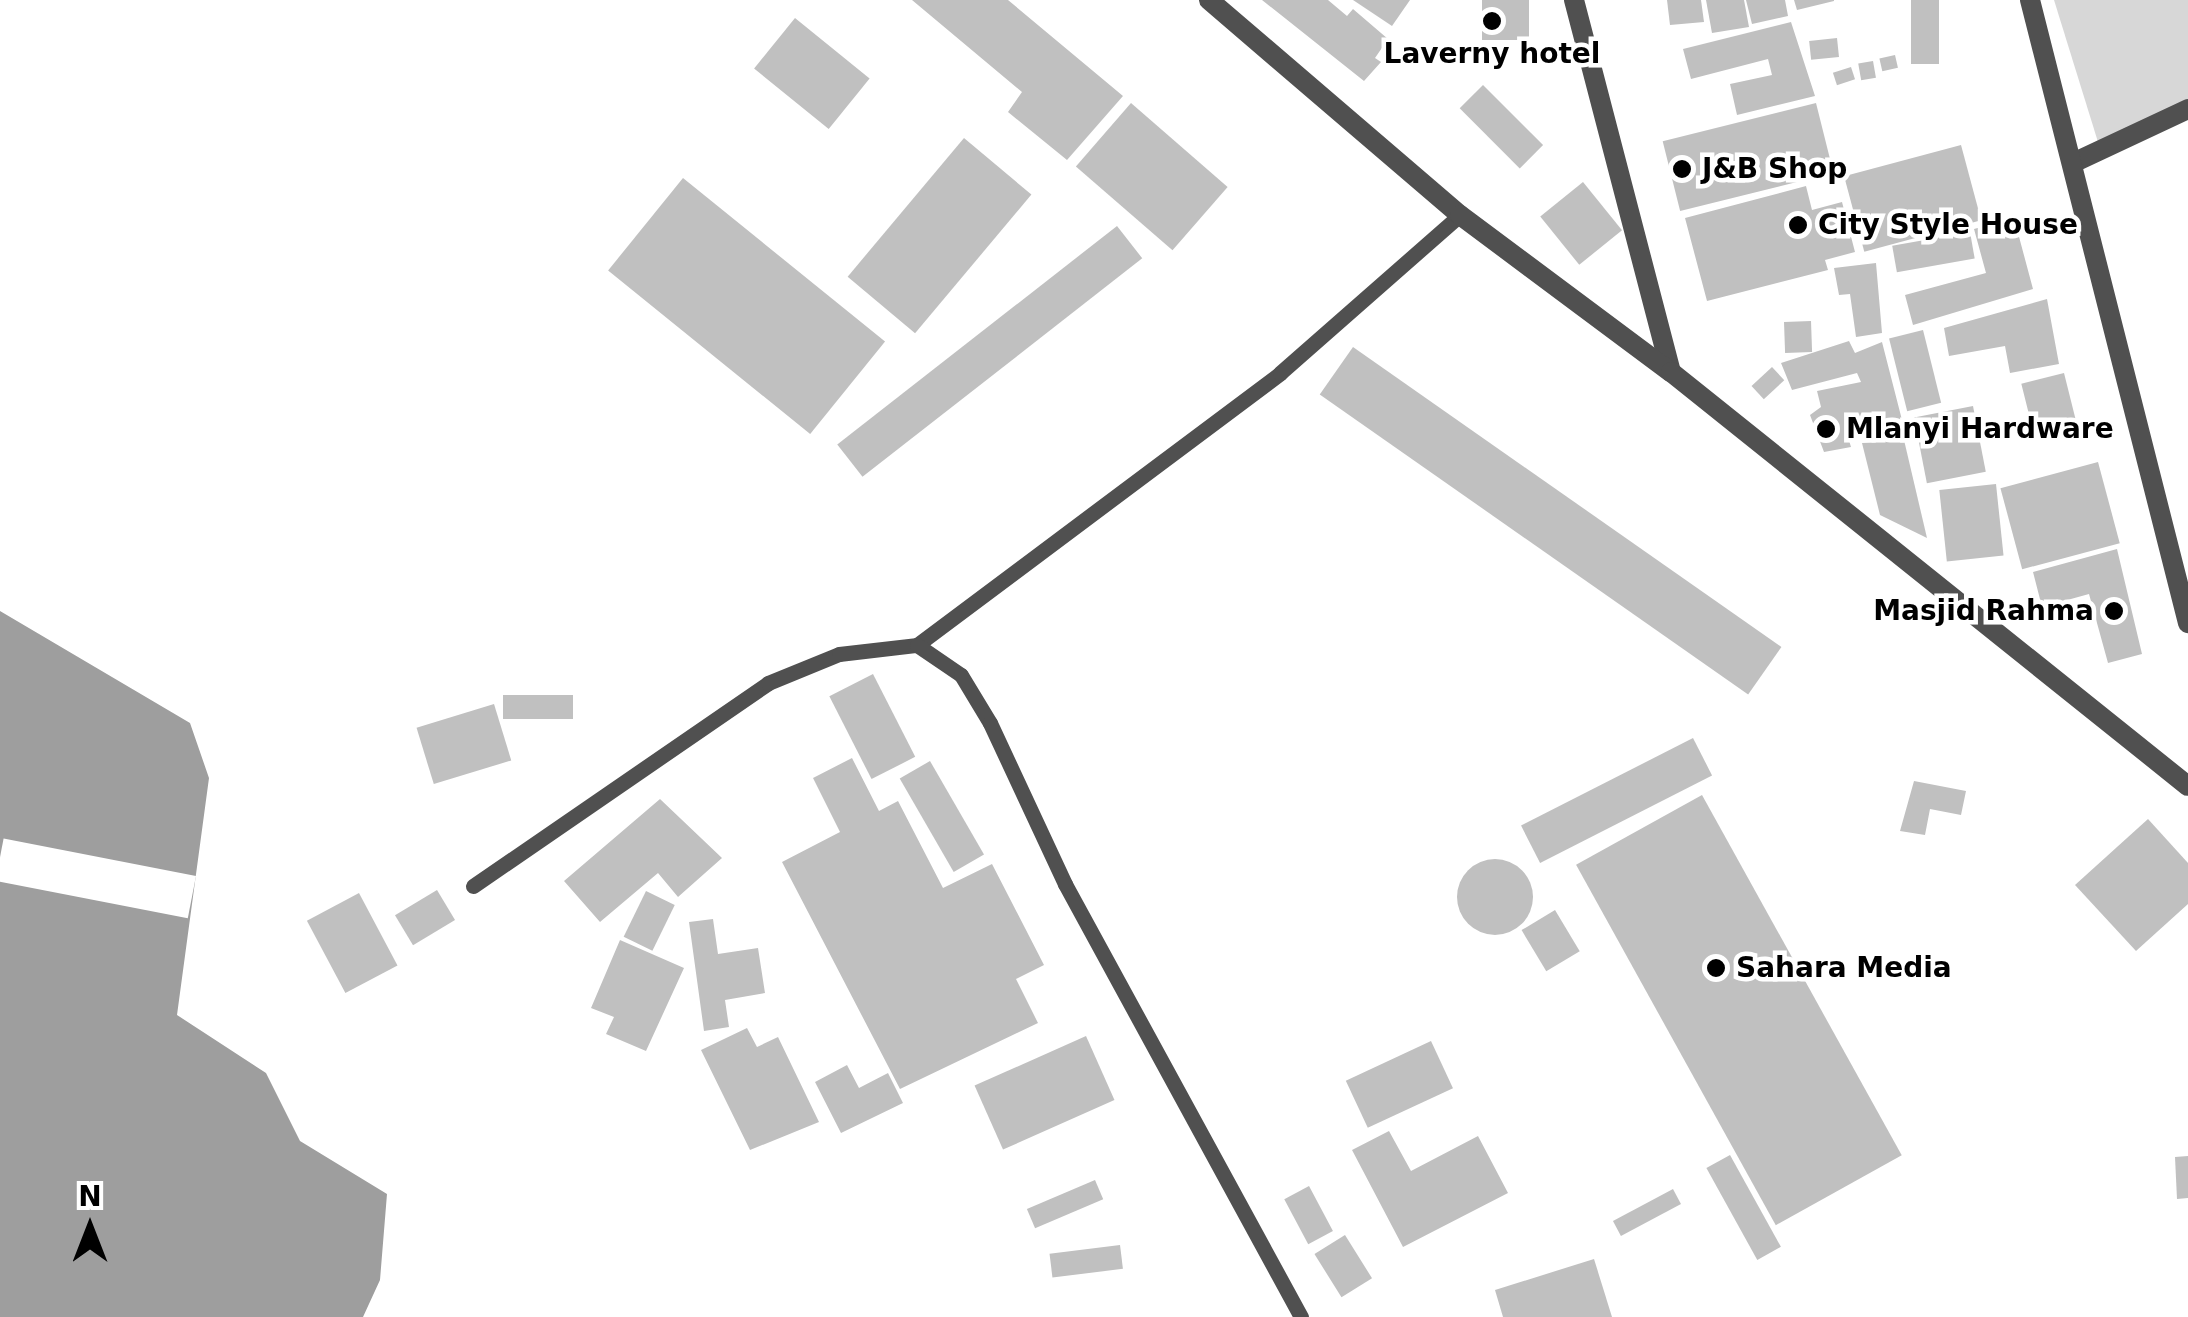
<!DOCTYPE html>
<style>
body{margin:0}
#map{position:relative;width:2188px;height:1317px;overflow:hidden;background:#fff;font-family:"DejaVu Sans",sans-serif}
div>[style]{position:absolute}
[style*='--x']{left:calc(var(--x)*1px);top:calc(var(--y)*1px);width:calc(var(--w)*1px);rotate:calc(var(--a)*1deg)}
.green>*{inset:0;background:#d7d7d7}
.water>*{inset:0;background:#9e9e9e}
.pier>*{inset:0;background:#fff;transform-origin:0 0}
.building>*{inset:0;background:#c0c0c0;transform-origin:0 0}
.round{border-radius:50%}
.service>*{height:15px;margin:-7.5px;padding:0 7.5px;transform-origin:7.5px;border-radius:7.5px;background:#505050}
.minor>*{height:20px;margin:-10px;padding:0 10px;transform-origin:10px;border-radius:10px;background:#505050}
.tertiary>*{height:20px;margin:-10px;padding:0 10px;transform-origin:10px;border-radius:10px;background:#505050}
.dots>*{width:28px;height:28px;translate:-50% -50%;box-sizing:border-box;border:5px solid #fff;border-radius:50%}
span{translate:-50% -50%;white-space:nowrap;text-align:center;line-height:1.15;-webkit-text-stroke:9px #fff;paint-order:stroke}
.poi-label{font-size:28px;color:#000;font-weight:700}
.left{translate:0 -50%;text-align:left}
.right{translate:-100% -50%;text-align:right}
.north{position:absolute;left:40px;top:1177px;width:100px;height:100px;-webkit-text-stroke:8px #fff;paint-order:stroke;rotate:0deg;font-size:28px;font-weight:700;line-height:40px;text-align:center;color:#000}
.north::after{content:'';display:block;margin:auto;width:35px;height:45px;background:#000;clip-path:polygon(50% 0,100% 100%,50% 72%,0 100%)}
</style>
<div id="map">
<div class="green">
<i style="clip-path:polygon(2054px 0,2188px 0,2188px 101px,2098px 142px)"></i>
</div>
<div class="water">
<i style="clip-path:polygon(0 611px,190px 723px,209px 778px,177px 1015px,266px 1073px,300px 1141px,387px 1194px,380px 1280px,363px 1317px,0 1317px)"></i>
</div>
<div class="pier">
<i style="left:196px;top:876px;width:43px;height:196px;rotate:101deg"></i>
</div>
<div class="building">
<i style="clip-path:polygon(912px 0,1008px 0,1123px 96px,1067px 160px,1008px 112px,1022px 92px)"></i>
<i style="clip-path:polygon(1262px 0,1328px 0,1347px 16px,1353px 9px,1388px 39px,1375px 58px,1381px 62px,1364px 81px)"></i>
<i style="clip-path:polygon(1353px 0,1410px 0,1392px 26px)"></i>
<i style="left:1482px;top:0;width:47px;height:40px"></i>
<i style="clip-path:polygon(1667px 0,1701px 0,1704px 22px,1670px 25px)"></i>
<i style="clip-path:polygon(1706px 0,1744px 0,1749px 27px,1712px 33px)"></i>
<i style="clip-path:polygon(1746px 0,1785px 0,1788px 16px,1752px 24px)"></i>
<i style="clip-path:polygon(1794px 0,1834px 0,1834px 1px,1797px 10px)"></i>
<i style="left:1911px;top:0;width:28px;height:64px"></i>
<i style="left:795px;top:18px;width:96px;height:65px;rotate:39deg"></i>
<i style="clip-path:polygon(1791px 22px,1815px 96px,1737px 115px,1730px 84px,1772px 75px,1768px 59px,1691px 79px,1683px 49px)"></i>
<i style="left:1837px;top:38px;width:19px;height:28px;rotate:84deg"></i>
<i style="left:1895px;top:55px;width:13px;height:16px;rotate:77deg"></i>
<i style="left:1873px;top:61px;width:17px;height:15px;rotate:80deg"></i>
<i style="left:1851px;top:67px;width:13px;height:19px;rotate:72deg"></i>
<i style="left:1483px;top:85px;width:85px;height:33px;rotate:45deg"></i>
<i style="left:1131px;top:103px;width:128px;height:84px;rotate:41deg"></i>
<i style="left:1816px;top:103px;width:72px;height:158px;rotate:76deg"></i>
<i style="left:964px;top:138px;width:88px;height:181px;rotate:40deg"></i>
<i style="left:1961px;top:145px;width:78px;height:121px;rotate:75deg"></i>
<i style="left:683px;top:178px;width:260px;height:119px;rotate:39deg"></i>
<i style="left:1583px;top:182px;width:62px;height:55px;rotate:51deg"></i>
<i style="clip-path:polygon(1806px 186px,1812px 210px,1842px 202px,1855px 252px,1825px 260px,1828px 270px,1707px 301px,1685px 218px)"></i>
<i style="clip-path:polygon(2014px 218px,2033px 289px,1913px 325px,1905px 295px,1986px 273px,1974px 229px)"></i>
<i style="left:1117px;top:226px;width:41px;height:355px;rotate:52deg"></i>
<i style="left:1970px;top:232px;width:27px;height:79px;rotate:80deg"></i>
<i style="clip-path:polygon(1876px 263px,1882px 333px,1856px 337px,1850px 294px,1839px 295px,1834px 268px)"></i>
<i style="clip-path:polygon(2047px 299px,2059px 364px,2010px 373px,2005px 346px,1949px 356px,1944px 328px)"></i>
<i style="left:1811px;top:321px;width:31px;height:27px;rotate:88deg"></i>
<i style="left:1923px;top:330px;width:75px;height:35px;rotate:76deg"></i>
<i style="clip-path:polygon(1849px 341px,1855px 353px,1882px 342px,1902px 420px,1878px 429px,1873px 415px,1845px 427px,1851px 447px,1824px 452px,1810px 415px,1821px 407px,1817px 391px,1861px 382px,1857px 373px,1792px 390px,1781px 363px)"></i>
<i style="left:1353px;top:347px;width:523px;height:58px;rotate:35deg"></i>
<i style="left:1772px;top:367px;width:18px;height:28px;rotate:47deg"></i>
<i style="left:2064px;top:373px;width:56px;height:44px;rotate:76deg"></i>
<i style="left:1973px;top:406px;width:67px;height:60px;rotate:79deg"></i>
<i style="clip-path:polygon(1904px 440px,1927px 538px,1880px 515px,1862px 443px)"></i>
<i style="left:2098px;top:462px;width:84px;height:101px;rotate:75deg"></i>
<i style="left:1996px;top:484px;width:72px;height:57px;rotate:84deg"></i>
<i style="clip-path:polygon(2117px 549px,2142px 654px,2108px 663px,2089px 594px,2042px 607px,2033px 572px)"></i>
<i style="left:873px;top:674px;width:93px;height:49px;rotate:63deg"></i>
<i style="left:503px;top:695px;width:70px;height:24px"></i>
<i style="left:494px;top:704px;width:59px;height:81px;rotate:73deg"></i>
<i style="left:1693px;top:738px;width:42px;height:193px;rotate:63deg"></i>
<i style="clip-path:polygon(852px 758px,879px 811px,898px 801px,943px 888px,992px 864px,1044px 965px,1016px 979px,1038px 1023px,900px 1089px,782px 862px,840px 832px,813px 778px)"></i>
<i style="left:930px;top:761px;width:108px;height:35px;rotate:60deg"></i>
<i style="clip-path:polygon(1914px 781px,1966px 791px,1961px 815px,1930px 809px,1925px 835px,1900px 831px)"></i>
<i style="left:1702px;top:795px;width:412px;height:144px;rotate:61deg"></i>
<i style="clip-path:polygon(660px 799px,722px 858px,678px 897px,658px 873px,600px 922px,564px 881px)"></i>
<i style="clip-path:polygon(2148px 819px,2188px 863px,2188px 904px,2136px 951px,2075px 885px)"></i>
<i class="round" style="left:1457px;top:859px;width:76px;height:76px"></i>
<i style="left:437px;top:890px;width:35px;height:49px;rotate:59deg"></i>
<i style="left:646px;top:891px;width:32px;height:51px;rotate:26deg"></i>
<i style="left:359px;top:893px;width:82px;height:59px;rotate:62deg"></i>
<i style="left:1555px;top:910px;width:48px;height:39px;rotate:59deg"></i>
<i style="clip-path:polygon(713px 919px,718px 954px,758px 948px,765px 993px,725px 1000px,729px 1027px,704px 1031px,689px 922px)"></i>
<i style="clip-path:polygon(620px 940px,684px 968px,646px 1051px,606px 1034px,614px 1017px,591px 1008px)"></i>
<i style="clip-path:polygon(747px 1028px,757px 1047px,778px 1037px,819px 1122px,750px 1150px,701px 1050px)"></i>
<i style="left:1086px;top:1036px;width:70px;height:122px;rotate:66deg"></i>
<i style="left:1431px;top:1041px;width:52px;height:94px;rotate:65deg"></i>
<i style="clip-path:polygon(847px 1065px,859px 1088px,888px 1073px,903px 1103px,841px 1133px,815px 1082px)"></i>
<i style="clip-path:polygon(1389px 1131px,1411px 1171px,1478px 1136px,1508px 1193px,1403px 1247px,1352px 1150px)"></i>
<i style="left:1730px;top:1155px;width:105px;height:27px;rotate:61deg"></i>
<i style="clip-path:polygon(2188px 1156px,2188px 1198px,2177px 1199px,2175px 1157px)"></i>
<i style="left:1095px;top:1180px;width:21px;height:74px;rotate:67deg"></i>
<i style="left:1309px;top:1186px;width:51px;height:28px;rotate:62deg"></i>
<i style="left:1673px;top:1189px;width:17px;height:68px;rotate:62deg"></i>
<i style="left:1345px;top:1235px;width:51px;height:36px;rotate:58deg"></i>
<i style="left:1120px;top:1245px;width:24px;height:71px;rotate:83deg"></i>
<i style="clip-path:polygon(1594px 1259px,1612px 1317px,1503px 1317px,1495px 1290px)"></i>
</div>
<div class="service">
<i style="--x:917;--y:645;--w:454;--a:-36.8"></i>
<i style="--x:1280;--y:373;--w:240;--a:-41.3"></i>
<i style="--x:473;--y:886;--w:358;--a:-34.5"></i>
<i style="--x:768;--y:683;--w:77;--a:-22.2"></i>
<i style="--x:839;--y:654;--w:79;--a:-6.6"></i>
<i style="--x:917;--y:645;--w:53;--a:34.3"></i>
<i style="--x:961;--y:675;--w:56;--a:58.9"></i>
<i style="--x:990;--y:723;--w:178;--a:65"></i>
<i style="--x:1065;--y:884;--w:493;--a:61.4"></i>
</div>
<div class="minor">
<i style="--x:1574;--y:0;--w:384;--a:75.4"></i>
<i style="--x:2075;--y:162;--w:125;--a:-25.1"></i>
</div>
<div class="tertiary">
<i style="--x:1209;--y:0;--w:330;--a:40.6"></i>
<i style="--x:1460;--y:215;--w:263;--a:36.7"></i>
<i style="--x:1671;--y:372;--w:662;--a:38.69"></i>
<i style="--x:2030;--y:0;--w:643;--a:75.77"></i>
</div>
<div class="dots">
<i style="left:1492px;top:21px;background:#000"></i>
<i style="left:1682px;top:169px;background:#000"></i>
<i style="left:1798px;top:225px;background:#000"></i>
<i style="left:1826px;top:429px;background:#000"></i>
<i style="left:2114px;top:611px;background:#000"></i>
<i style="left:1716px;top:968px;background:#000"></i>
</div>
<div class="poi-label">
<span style="left:1492px;top:54px">Laverny hotel</span>
<span class="left" style="left:1702px;top:169px">J&amp;B Shop</span>
<span class="left" style="left:1818px;top:225px">City Style House</span>
<span class="left" style="left:1846px;top:429px">Mlanyi Hardware</span>
<span class="right" style="left:2094px;top:611px">Masjid Rahma</span>
<span class="left" style="left:1736px;top:968px">Sahara Media</span>
</div>
<div class="north">N</div>
</div>
